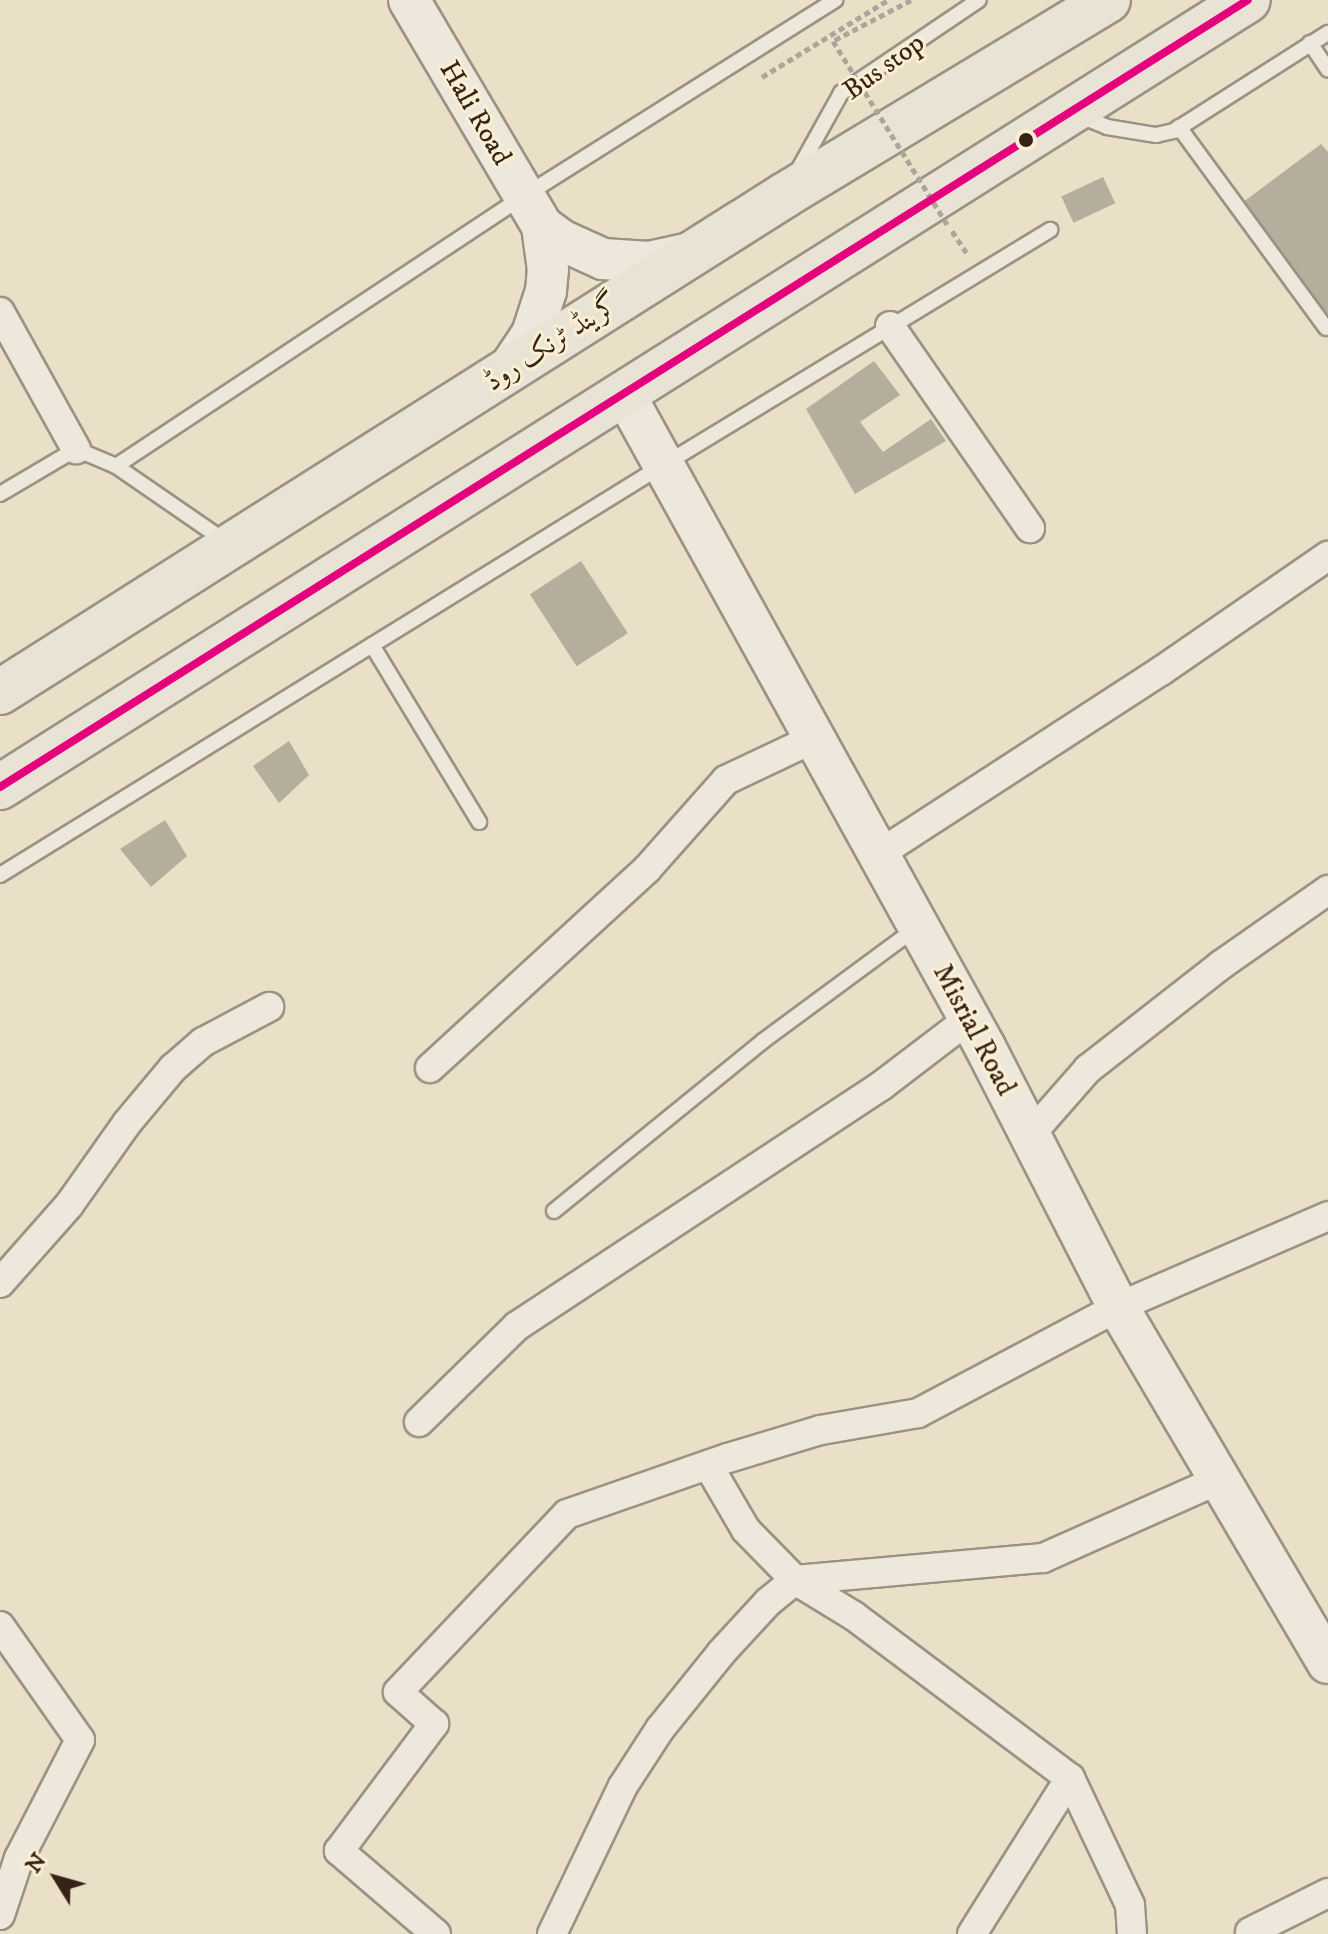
<!DOCTYPE html>
<meta charset="utf-8">
<style>
body{margin:0}
#map{position:relative;width:1328px;height:1934px;overflow:hidden;background:#eae0c7;font-family:"IM FELL DW Pica",Amiri,serif}
div>[style]{position:absolute}
[style*='--x']{left:calc(var(--x)*1px);top:calc(var(--y)*1px);width:calc(var(--w)*1px);rotate:calc(var(--a)*1deg)}
.building>*{inset:0;background:#b6ae9d;transform-origin:0 0}
.path>*{height:5px;margin-top:-2.5px;transform-origin:0;background:repeating-linear-gradient(90deg,#aba59c 0 6px,transparent 0 10px)}
.roads{filter:drop-shadow(2px 0 #9b9284) drop-shadow(-2px 0 #9b9284) drop-shadow(0 2px #9b9284) drop-shadow(0 -2px #9b9284)}
.lane>*{height:14px;margin:-7px;padding:0 7px;transform-origin:7px;border-radius:7px;background:#ede8db}
.street>*{height:28px;margin:-14px;padding:0 14px;transform-origin:14px;border-radius:14px;background:#ede8db}
.secondary>*{height:40px;margin:-20px;padding:0 20px;transform-origin:20px;border-radius:20px;background:#ede8db}
.highway>*{height:44px;margin:-22px;padding:0 22px;transform-origin:22px;border-radius:22px;background:#e9e3d5}
.path-bridge>*{height:5px;margin-top:-2.5px;transform-origin:0;background:repeating-linear-gradient(90deg,#aba59c 0 6px,transparent 0 10px)}
.bus-1>*{height:8px;margin:-4px;padding:0 4px;transform-origin:4px;border-radius:4px;background:#e5007d}
.dots>*{width:22px;height:22px;translate:-50% -50%;box-sizing:border-box;border:4px solid #faefd2;border-radius:50%}
span{translate:-50% -50%;white-space:nowrap;text-align:center;line-height:1.15;-webkit-text-stroke:6px #faefd2;paint-order:stroke}
.street-label{font-size:28px;color:#362219}
.north{position:absolute;left:16px;top:1838px;width:80px;height:80px;-webkit-text-stroke:6px #faefd2;paint-order:stroke;rotate:307deg;font-size:22px;font-weight:700;line-height:32px;text-align:center;color:#362219}
.north::after{content:'';display:block;margin:auto;width:28px;height:36px;background:#362219;clip-path:polygon(50% 0,100% 100%,50% 72%,0 100%)}
</style>
<div id="map">
<div class="building">
<i style="clip-path:polygon(1321px 144px,1328px 152px,1328px 330px,1238px 206px)"></i>
<i style="left:1103px;top:177px;width:29px;height:46px;rotate:65deg"></i>
<i style="clip-path:polygon(874px 361px,900px 395px,860px 422px,883px 452px,931px 419px,946px 441px,855px 494px,806px 409px)"></i>
<i style="left:581px;top:561px;width:86px;height:61px;rotate:57deg"></i>
<i style="clip-path:polygon(289px 741px,309px 775px,279px 803px,253px 766px)"></i>
<i style="clip-path:polygon(165px 820px,187px 856px,151px 887px,120px 849px)"></i>
</div>
<div class="path">
<i style="--x:762;--y:77;--w:148;--a:-31.4"></i>
<i style="--x:952;--y:231;--w:30;--a:56"></i>
</div>
<div class="roads">
<div class="lane">
<i style="--x:1310;--y:43;--w:32;--a:56"></i>
<i style="--x:1080;--y:116;--w:29;--a:22"></i>
<i style="--x:1107;--y:127;--w:50;--a:9.3"></i>
<i style="--x:1156;--y:135;--w:18;--a:-13"></i>
<i style="--x:1174;--y:131;--w:183;--a:-32.5"></i>
<i style="--x:1179;--y:127;--w:249;--a:53.8"></i>
<i style="--x:796;--y:174;--w:93;--a:-60.9"></i>
<i style="--x:841;--y:93;--w:166;--a:-34"></i>
<i style="--x:665;--y:464;--w:451;--a:-31.3"></i>
<i style="--x:116;--y:466;--w:134;--a:34.6"></i>
<i style="--x:0;--y:494;--w:88;--a:-30.6"></i>
<i style="--x:76;--y:449;--w:43;--a:23"></i>
<i style="--x:116;--y:466;--w:489;--a:-33.5"></i>
<i style="--x:524;--y:196;--w:368;--a:-32.2"></i>
<i style="--x:372;--y:645;--w:207;--a:58.8"></i>
<i style="--x:0;--y:875;--w:776;--a:-31.72"></i>
<i style="--x:554;--y:1211;--w:269;--a:-39.1"></i>
<i style="--x:763;--y:1041;--w:189;--a:-36.4"></i>
</div>
<div class="street">
<i style="--x:0;--y:312;--w:157;--a:61"></i>
<i style="--x:890;--y:326;--w:246;--a:55.3"></i>
<i style="--x:879;--y:854;--w:336;--a:-33"></i>
<i style="--x:1161;--y:671;--w:203;--a:-34.6"></i>
<i style="--x:430;--y:1068;--w:294;--a:-42.5"></i>
<i style="--x:647;--y:869;--w:119;--a:-48.4"></i>
<i style="--x:726;--y:780;--w:98;--a:-25.3"></i>
<i style="--x:1030;--y:1135;--w:88;--a:-48.7"></i>
<i style="--x:1088;--y:1069;--w:169;--a:-38"></i>
<i style="--x:1221;--y:965;--w:131;--a:-35"></i>
<i style="--x:0;--y:1283;--w:104;--a:-48.5"></i>
<i style="--x:69;--y:1205;--w:100;--a:-54.7"></i>
<i style="--x:127;--y:1123;--w:72;--a:-50.1"></i>
<i style="--x:173;--y:1068;--w:40;--a:-41"></i>
<i style="--x:203;--y:1042;--w:75;--a:-27.9"></i>
<i style="--x:419;--y:1422;--w:137;--a:-44.4"></i>
<i style="--x:517;--y:1326;--w:436;--a:-33.4"></i>
<i style="--x:881;--y:1086;--w:111;--a:-37.3"></i>
<i style="--x:708;--y:1465;--w:75;--a:59.7"></i>
<i style="--x:746;--y:1530;--w:70;--a:45.6"></i>
<i style="--x:795;--y:1580;--w:69;--a:31.4"></i>
<i style="--x:854;--y:1616;--w:270;--a:36.9"></i>
<i style="--x:1070;--y:1778;--w:140;--a:64.7"></i>
<i style="--x:1130;--y:1905;--w:29;--a:86"></i>
<i style="--x:0;--y:1626;--w:139;--a:54.9"></i>
<i style="--x:80;--y:1740;--w:133;--a:117.3"></i>
<i style="--x:19;--y:1858;--w:60;--a:108.4"></i>
<i style="--x:1250;--y:1932;--w:87;--a:-26.6"></i>
<i style="--x:436;--y:1934;--w:128;--a:-139.4"></i>
<i style="--x:339;--y:1851;--w:159;--a:-53.2"></i>
<i style="--x:434;--y:1724;--w:48;--a:-138.4"></i>
<i style="--x:398;--y:1692;--w:245;--a:-46.5"></i>
<i style="--x:567;--y:1514;--w:170;--a:-19.2"></i>
<i style="--x:728;--y:1458;--w:97;--a:-16.8"></i>
<i style="--x:821;--y:1430;--w:98;--a:-9.9"></i>
<i style="--x:918;--y:1413;--w:226;--a:-27.9"></i>
<i style="--x:1118;--y:1307;--w:229;--a:-23.4"></i>
<i style="--x:552;--y:1934;--w:164;--a:-64.4"></i>
<i style="--x:623;--y:1786;--w:68;--a:-57"></i>
<i style="--x:660;--y:1729;--w:97;--a:-51.2"></i>
<i style="--x:721;--y:1653;--w:69;--a:-47.3"></i>
<i style="--x:768;--y:1602;--w:35;--a:-39"></i>
<i style="--x:795;--y:1580;--w:249;--a:-5.1"></i>
<i style="--x:1043;--y:1558;--w:192;--a:-24"></i>
<i style="--x:972;--y:1934;--w:184;--a:-57.9"></i>
</div>
<div class="secondary">
<i style="--x:409;--y:0;--w:262;--a:59.5"></i>
<i style="--x:542;--y:226;--w:24;--a:36"></i>
<i style="--x:561;--y:240;--w:46;--a:24.3"></i>
<i style="--x:603;--y:259;--w:46;--a:3.7"></i>
<i style="--x:649;--y:262;--w:42;--a:-12.4"></i>
<i style="--x:506;--y:373;--w:47;--a:-56.3"></i>
<i style="--x:532;--y:334;--w:45;--a:-72"></i>
<i style="--x:546;--y:291;--w:21;--a:-85"></i>
<i style="--x:548;--y:270;--w:44;--a:-97.8"></i>
<i style="--x:625;--y:395;--w:745;--a:61.09"></i>
<i style="--x:985;--y:1047;--w:292;--a:62.9"></i>
<i style="--x:1118;--y:1307;--w:413;--a:59.5"></i>
</div>
<div class="highway">
<i style="--x:0;--y:692;--w:929;--a:-32.34"></i>
<i style="--x:785;--y:195;--w:377;--a:-31.1"></i>
<i style="--x:0;--y:787;--w:1475;--a:-32.24"></i>
</div>
</div>
<div class="path-bridge">
<i style="--x:911;--y:0;--w:88;--a:152.3"></i>
<i style="--x:833;--y:41;--w:219;--a:58.1"></i>
</div>
<div class="bus-1">
<i style="--x:0;--y:787;--w:1475;--a:-32.24"></i>
</div>
<div class="dots">
<i style="left:1026px;top:140px;background:#362219"></i>
</div>
<div class="street-label">
<span style="left:884px;top:67px;rotate:-36deg">Bus stop</span>
<span style="left:475px;top:113px;rotate:60deg">Hali Road</span>
<span style="left:552px;top:343px;rotate:-33deg">گرینڈ ٹرنک روڈ</span>
<span style="left:974px;top:1030px;rotate:62deg">Misrial Road</span>
</div>
<div class="north">N</div>
</div>
